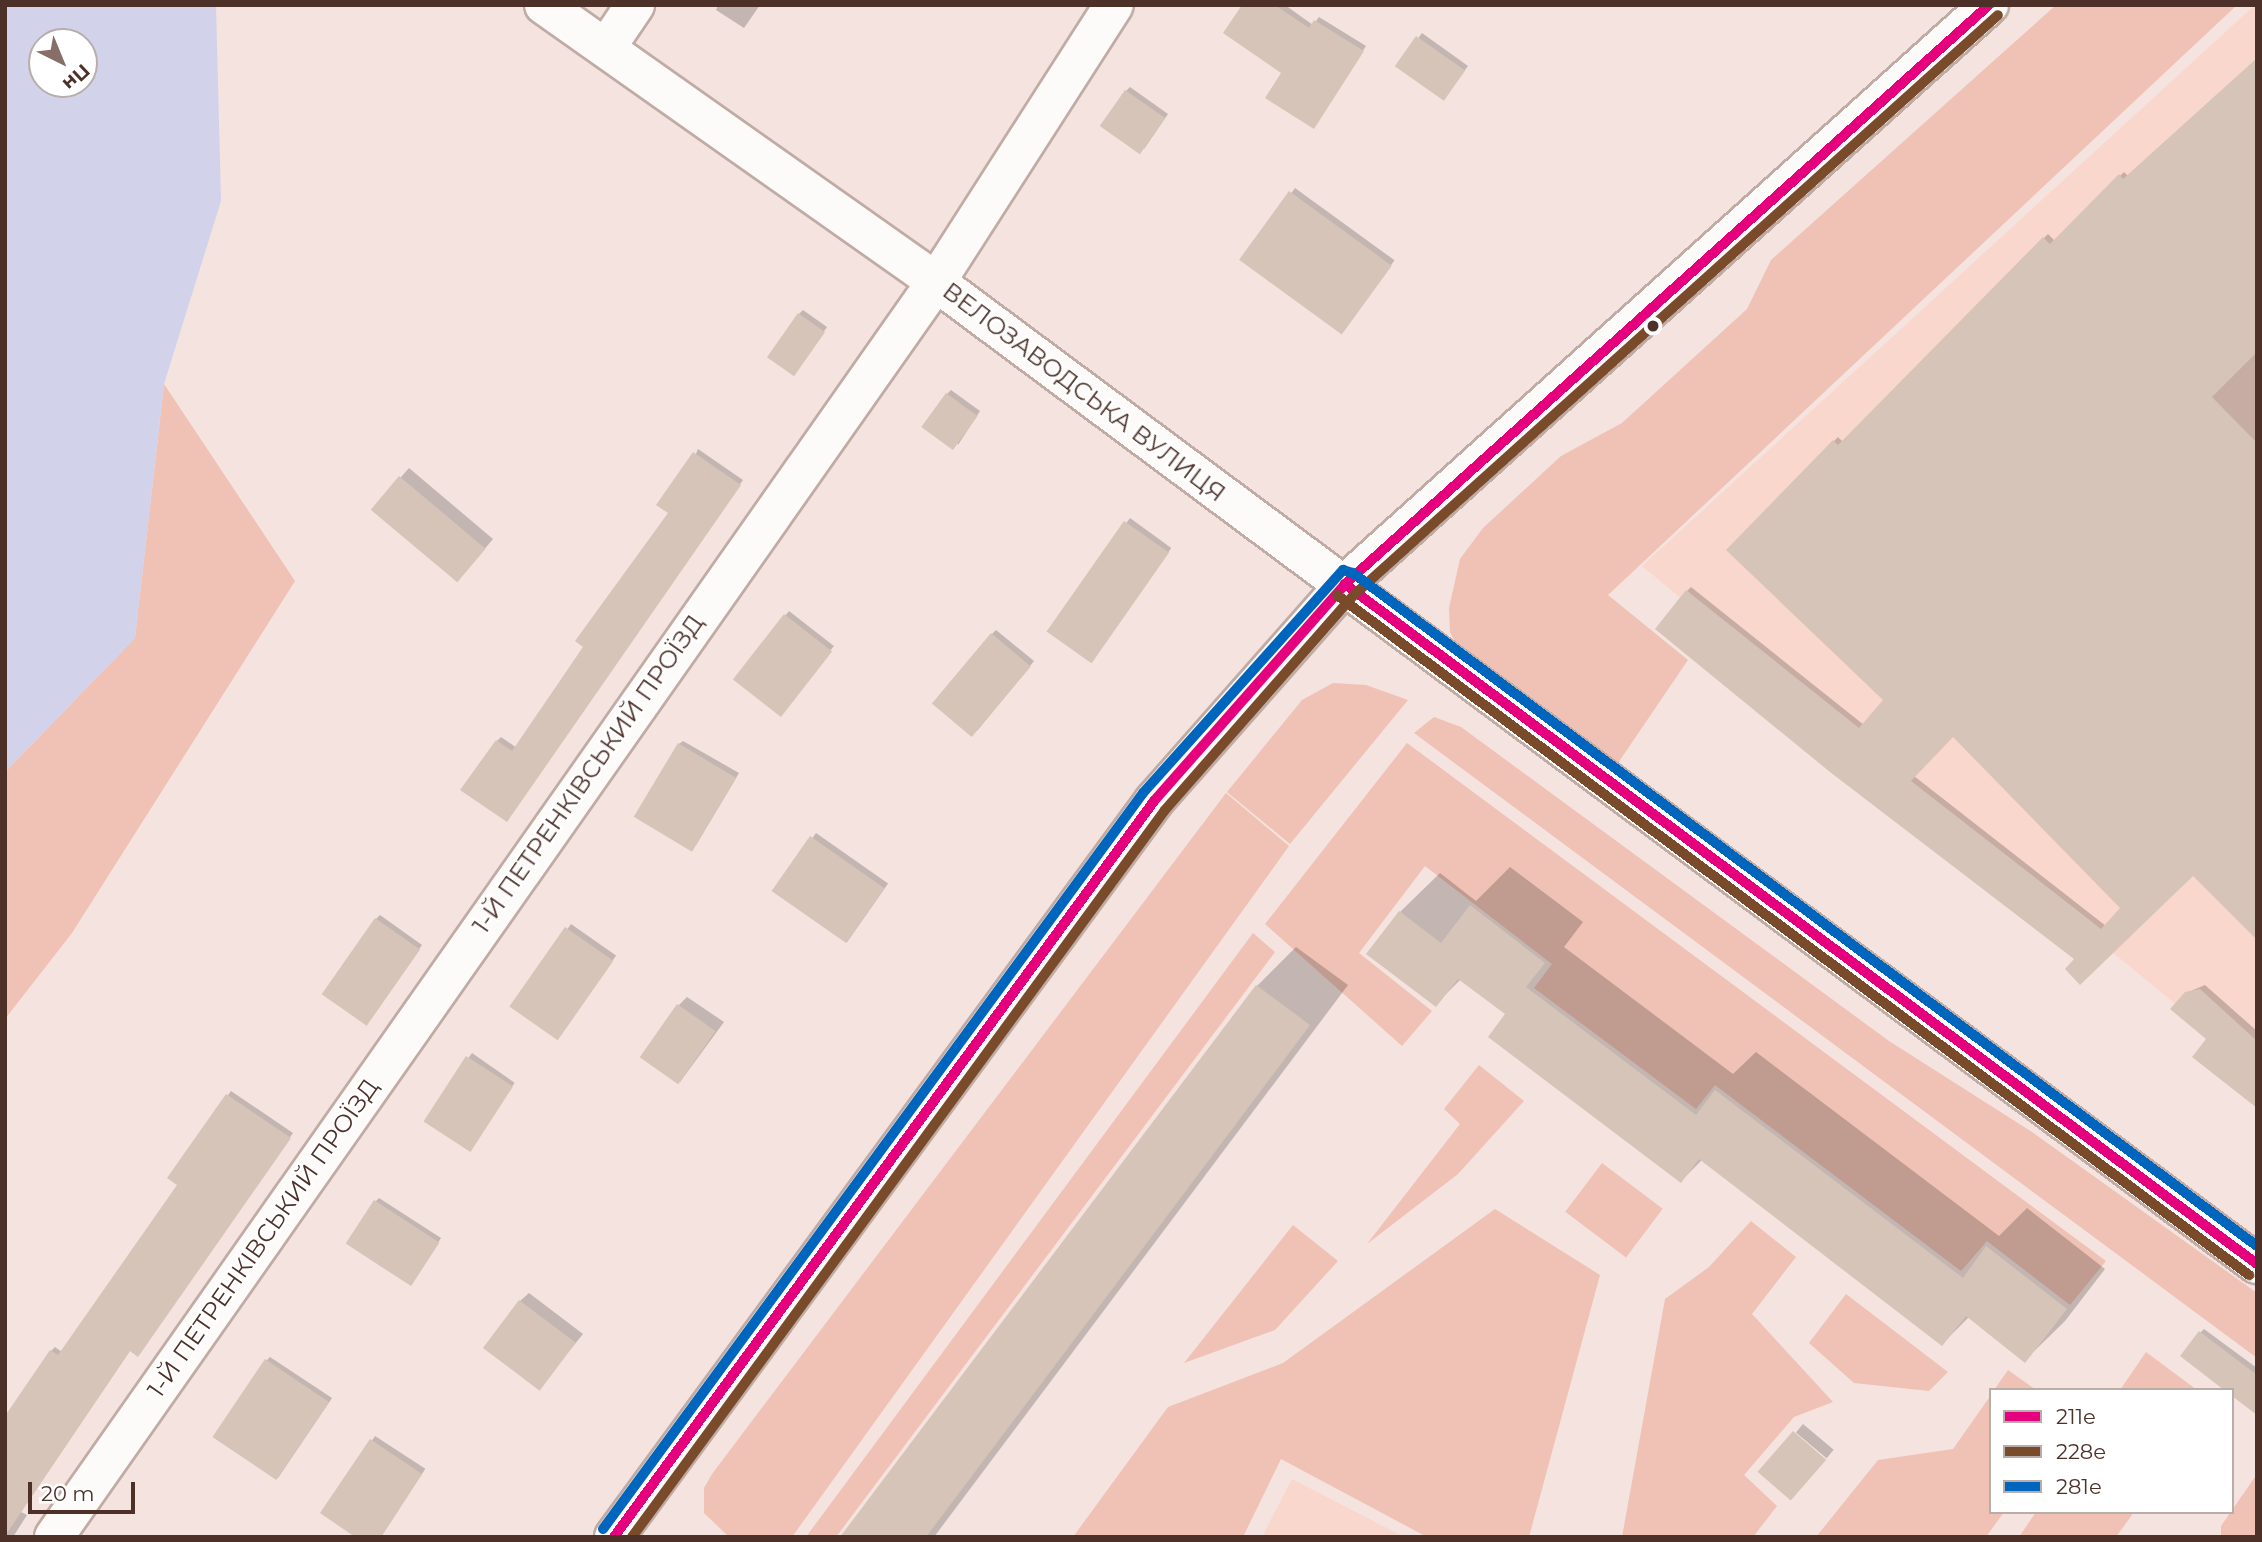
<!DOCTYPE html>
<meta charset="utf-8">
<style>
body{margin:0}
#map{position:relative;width:2262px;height:1542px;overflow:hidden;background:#f4e3de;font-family:Montserrat,sans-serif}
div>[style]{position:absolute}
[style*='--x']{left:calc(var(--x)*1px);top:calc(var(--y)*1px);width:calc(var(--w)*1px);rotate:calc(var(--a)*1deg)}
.built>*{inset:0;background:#f9d7cd}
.green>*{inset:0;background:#efc2b5;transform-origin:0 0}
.water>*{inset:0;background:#d2d2eb}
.shadow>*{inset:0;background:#0003;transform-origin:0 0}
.building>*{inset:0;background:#d6c4b9;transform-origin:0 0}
.roads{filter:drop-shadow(2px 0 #c0aba5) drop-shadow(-2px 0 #c0aba5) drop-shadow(0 2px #c0aba5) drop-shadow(0 -2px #c0aba5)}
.minor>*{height:38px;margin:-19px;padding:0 19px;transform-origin:19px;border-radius:19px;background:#fdfbfa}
.bus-1>*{height:10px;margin:-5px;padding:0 5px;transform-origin:5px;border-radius:5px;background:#e5007d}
.bus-2>*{height:10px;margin:-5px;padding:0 5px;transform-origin:5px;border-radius:5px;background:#7a4b2a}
.bus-3>*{height:10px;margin:-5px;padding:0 5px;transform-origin:5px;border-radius:5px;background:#0065bd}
.dots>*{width:19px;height:19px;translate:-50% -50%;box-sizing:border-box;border:4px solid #fff;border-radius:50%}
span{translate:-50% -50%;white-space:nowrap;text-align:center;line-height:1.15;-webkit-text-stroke:5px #fff;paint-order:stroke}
.street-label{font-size:24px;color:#4d3129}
.frame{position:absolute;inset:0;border:7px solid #4d3129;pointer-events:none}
.legend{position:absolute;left:1989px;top:1388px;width:245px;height:126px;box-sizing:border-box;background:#fff;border:2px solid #b8ada9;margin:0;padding:9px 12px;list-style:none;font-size:21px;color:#4d3129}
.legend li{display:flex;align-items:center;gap:14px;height:35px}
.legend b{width:35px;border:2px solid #b8ada9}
.north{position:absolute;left:28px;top:28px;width:70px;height:70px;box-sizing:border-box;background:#fff;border:2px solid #b8ada9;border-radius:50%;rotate:137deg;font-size:19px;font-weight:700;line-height:28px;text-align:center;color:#4d3129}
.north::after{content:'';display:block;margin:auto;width:24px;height:32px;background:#876f68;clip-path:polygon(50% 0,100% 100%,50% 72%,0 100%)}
.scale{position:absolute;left:28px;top:1482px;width:107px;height:32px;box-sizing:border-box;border:4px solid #4d3129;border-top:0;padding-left:9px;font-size:21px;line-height:24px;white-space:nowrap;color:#4d3129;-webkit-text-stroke:5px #fff;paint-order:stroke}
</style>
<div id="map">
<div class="built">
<i style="clip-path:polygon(2255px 5px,2257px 5px,2257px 1071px,1642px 566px)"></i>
<i style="clip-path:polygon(1292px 1479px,1404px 1537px,1262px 1537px)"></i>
</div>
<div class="green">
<i style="clip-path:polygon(2056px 5px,2237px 5px,1608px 595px,1688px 660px,1616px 766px,1459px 650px,1450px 632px,1449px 608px,1460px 559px,1483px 528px,1561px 456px,1622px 423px,1747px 309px,1771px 260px)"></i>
<i style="clip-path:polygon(164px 384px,295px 581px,72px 933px,5px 1019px,5px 772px,135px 638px)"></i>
<i style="clip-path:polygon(1333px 683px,1366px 685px,1408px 700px,1290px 844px,1227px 792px,1302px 700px)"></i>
<i style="clip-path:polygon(1434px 717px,1461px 727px,1889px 1041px,2032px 1132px,2257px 1293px,2257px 1358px,1414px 733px)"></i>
<i style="clip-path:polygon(1407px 743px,2106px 1261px,2070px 1305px,1987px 1241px,1961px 1271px,1715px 1085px,1696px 1109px,1534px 988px,1552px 964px,1425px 866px,1359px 953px,1432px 1011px,1402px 1046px,1265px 924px)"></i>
<i style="clip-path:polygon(1226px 793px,1289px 846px,792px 1537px,729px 1537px,704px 1513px,704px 1488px,712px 1474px)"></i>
<i style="clip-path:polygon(1253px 933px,1275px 952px,836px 1537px,806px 1537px)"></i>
<i style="clip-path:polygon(1479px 1065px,1524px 1101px,1458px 1174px,1367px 1244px,1460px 1124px,1444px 1109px)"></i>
<i style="left:1602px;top:1163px;width:76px;height:61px;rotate:37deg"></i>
<i style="clip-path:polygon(1495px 1209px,1600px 1275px,1529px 1537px,1427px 1537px,1281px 1459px,1243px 1537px,1073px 1537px,1168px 1407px,1283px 1363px)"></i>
<i style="clip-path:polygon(1751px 1221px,1796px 1257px,1752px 1314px,1833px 1402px,1794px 1417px,1744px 1475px,1777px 1506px,1753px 1537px,1622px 1537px,1665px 1299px,1709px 1267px)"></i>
<i style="clip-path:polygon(1293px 1225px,1338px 1261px,1275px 1330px,1184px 1363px)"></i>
<i style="clip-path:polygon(1846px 1294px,1948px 1372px,1929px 1391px,1854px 1383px,1809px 1343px)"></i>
<i style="clip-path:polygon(2146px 1352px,2197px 1390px,2120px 1390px)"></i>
<i style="clip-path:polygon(2008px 1370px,2036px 1390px,1994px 1390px)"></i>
<i style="clip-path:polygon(1991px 1395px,1991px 1512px,2004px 1512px,1986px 1537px,1816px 1537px,1878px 1460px,1953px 1449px)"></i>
<i style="clip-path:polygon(2257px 1474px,2257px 1537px,2221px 1537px,2221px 1526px)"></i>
<i style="clip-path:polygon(2036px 1512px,2134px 1512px,2116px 1537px,2019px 1537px)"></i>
</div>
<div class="water">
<i style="clip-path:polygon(evenodd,5px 5px,216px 5px,221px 201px,164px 384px,135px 638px,5px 772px,5px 5px,42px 42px,84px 42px,84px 84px,42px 84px,42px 42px)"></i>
</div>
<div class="shadow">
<i style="clip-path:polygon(718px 5px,760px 5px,744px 28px,716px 10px)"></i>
<i style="clip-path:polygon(1244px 5px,1285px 5px,1313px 25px,1319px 17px,1366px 46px,1317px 123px)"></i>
<i style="clip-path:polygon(1422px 33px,1468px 66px,1447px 94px,1398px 67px)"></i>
<i style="clip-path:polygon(evenodd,2257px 59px,2257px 938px,2193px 874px,2076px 959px,1687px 591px,1691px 587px,1864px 725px,1886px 700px,1729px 550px,1838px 437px,1843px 442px,2048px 234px,2055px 241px,2124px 172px,2128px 176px,2257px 59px,1953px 735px,2122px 908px,2106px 926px,1914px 776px,1953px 735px)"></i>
<i style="clip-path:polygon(1130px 87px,1168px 114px,1144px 149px,1126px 91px)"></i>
<i style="left:1295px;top:188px;width:123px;height:89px;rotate:36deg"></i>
<i style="clip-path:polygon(803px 310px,827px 327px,794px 374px,799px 314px)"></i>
<i style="clip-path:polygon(951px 390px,980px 411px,958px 445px,947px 394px)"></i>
<i style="clip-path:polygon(698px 449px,743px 480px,510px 816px,497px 741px,501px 737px,517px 748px,671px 513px)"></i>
<i style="clip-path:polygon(409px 468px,493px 539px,466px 571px,373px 509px)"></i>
<i style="left:1130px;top:518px;width:51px;height:140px;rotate:36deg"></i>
<i style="left:789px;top:611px;width:57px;height:86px;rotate:38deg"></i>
<i style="clip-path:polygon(996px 630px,1034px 661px,977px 731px,992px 634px)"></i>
<i style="clip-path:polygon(683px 741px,739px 773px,696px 845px,679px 744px)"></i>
<i style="left:816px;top:833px;width:88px;height:71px;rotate:35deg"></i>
<i style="clip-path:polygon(1510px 867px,1583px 922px,1564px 947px,1733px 1074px,1756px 1052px,1999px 1236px,2027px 1208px,2105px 1269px,2065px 1321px,2025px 1360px,1969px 1317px,1942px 1344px,1702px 1160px,1681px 1181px,1508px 1014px,1461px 979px,1435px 1005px,1368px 953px,1400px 912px,1440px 873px,1476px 901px)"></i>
<i style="clip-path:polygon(380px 915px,422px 945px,370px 1020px,376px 919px)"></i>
<i style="left:571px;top:924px;width:55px;height:102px;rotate:35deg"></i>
<i style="clip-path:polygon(1296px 947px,1348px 985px,934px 1537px,842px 1537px,1257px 986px)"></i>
<i style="clip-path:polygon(2205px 985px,2257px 1031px,2257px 1106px,2208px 1039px,2186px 993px)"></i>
<i style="clip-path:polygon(687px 997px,724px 1022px,680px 1082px,678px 1006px)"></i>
<i style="left:472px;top:1053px;width:52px;height:82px;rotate:35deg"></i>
<i style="clip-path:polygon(231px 1091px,293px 1133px,142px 1350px,131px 1349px,21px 1512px,27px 1515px,13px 1537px,5px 1537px,5px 1452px,51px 1351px,55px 1347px,62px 1352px,179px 1184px,170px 1177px)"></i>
<i style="clip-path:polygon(379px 1198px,441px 1238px,411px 1285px,375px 1202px)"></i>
<i style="clip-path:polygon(529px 1293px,583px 1334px,539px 1388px,520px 1301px)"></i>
<i style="clip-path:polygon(2204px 1329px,2257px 1368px,2257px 1415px,2232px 1394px,2200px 1333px)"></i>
<i style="clip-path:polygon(270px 1357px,332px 1398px,278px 1478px,266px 1361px)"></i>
<i style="left:1803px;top:1424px;width:40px;height:11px;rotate:40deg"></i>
<i style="left:375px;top:1436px;width:60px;height:93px;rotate:33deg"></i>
</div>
<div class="building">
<i style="clip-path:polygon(1242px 5px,1275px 5px,1309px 28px,1314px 20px,1364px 51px,1314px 129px,1265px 98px,1281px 73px,1223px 33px)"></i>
<i style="left:1416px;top:36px;width:60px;height:37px;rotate:35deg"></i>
<i style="clip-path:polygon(evenodd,2257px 58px,2257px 352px,2212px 397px,2257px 443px,2257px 940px,2193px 876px,2080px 985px,2065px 969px,2074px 959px,1830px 772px,1655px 629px,1686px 590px,1859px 728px,1883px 700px,1726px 550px,1833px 440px,1838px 445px,2043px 237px,2050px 244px,2119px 174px,2123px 179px,2257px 58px,1953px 737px,2120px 908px,2101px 929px,1911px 781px,1953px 737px)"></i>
<i style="left:1125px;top:90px;width:49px;height:44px;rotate:35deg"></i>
<i style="left:1289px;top:191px;width:127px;height:85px;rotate:36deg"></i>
<i style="left:798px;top:313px;width:33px;height:54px;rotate:35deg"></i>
<i style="left:946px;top:393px;width:39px;height:42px;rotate:36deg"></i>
<i style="clip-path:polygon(693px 452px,741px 485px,507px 822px,460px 790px,496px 740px,512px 751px,583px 647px,575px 641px,668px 513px,656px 505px)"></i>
<i style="left:399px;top:476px;width:113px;height:44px;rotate:40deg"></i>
<i style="left:1124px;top:521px;width:55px;height:135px;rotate:35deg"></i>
<i style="left:784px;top:614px;width:61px;height:83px;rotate:38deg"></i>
<i style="left:991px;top:633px;width:52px;height:92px;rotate:40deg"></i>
<i style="left:678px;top:743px;width:68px;height:86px;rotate:31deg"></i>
<i style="left:810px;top:836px;width:91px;height:67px;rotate:35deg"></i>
<i style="clip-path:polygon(1470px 905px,1545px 963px,1526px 987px,1696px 1115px,1715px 1090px,1963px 1278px,1986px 1246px,2067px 1309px,2025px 1363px,1966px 1316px,1942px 1346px,1699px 1159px,1681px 1183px,1550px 1084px,1488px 1037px,1505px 1014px,1458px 979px,1436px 1007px,1366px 954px,1399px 911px,1441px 943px)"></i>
<i style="left:375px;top:918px;width:55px;height:93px;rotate:35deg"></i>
<i style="left:565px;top:927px;width:59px;height:97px;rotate:35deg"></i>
<i style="clip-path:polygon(1256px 985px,1310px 1025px,1137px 1256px,926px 1537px,840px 1537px)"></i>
<i style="clip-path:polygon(2200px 989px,2257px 1041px,2257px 1108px,2192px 1057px,2206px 1039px,2170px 1009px,2185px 992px)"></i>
<i style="left:677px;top:1004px;width:47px;height:65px;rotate:35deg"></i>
<i style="left:466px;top:1056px;width:56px;height:78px;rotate:33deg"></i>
<i style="clip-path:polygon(226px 1094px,291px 1138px,138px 1357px,130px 1351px,5px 1536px,5px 1416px,50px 1350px,58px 1355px,177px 1185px,167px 1178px)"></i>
<i style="left:374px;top:1200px;width:78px;height:52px;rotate:33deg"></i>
<i style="left:519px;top:1300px;width:71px;height:60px;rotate:37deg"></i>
<i style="clip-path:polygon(2199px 1331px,2257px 1375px,2257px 1415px,2232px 1396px,2232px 1390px,2224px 1390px,2180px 1356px)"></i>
<i style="left:265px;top:1359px;width:77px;height:94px;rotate:34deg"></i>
<i style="left:1793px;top:1431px;width:44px;height:54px;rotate:41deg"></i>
<i style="clip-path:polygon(370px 1439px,422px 1474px,381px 1537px,355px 1537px,320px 1513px)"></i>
</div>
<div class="roads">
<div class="minor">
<i style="--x:544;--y:5;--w:480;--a:35.2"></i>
<i style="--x:936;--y:282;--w:1646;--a:36.63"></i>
<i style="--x:606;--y:48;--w:52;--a:-56"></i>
<i style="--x:54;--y:1537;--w:1534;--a:-54.9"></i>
<i style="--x:936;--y:282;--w:329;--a:-57.3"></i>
<i style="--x:614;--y:1537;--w:913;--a:-53.73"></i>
<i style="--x:1154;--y:801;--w:289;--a:-48.6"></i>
<i style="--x:1345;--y:584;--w:866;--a:-41.96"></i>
</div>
</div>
<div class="bus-1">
<i style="--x:1345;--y:584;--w:1138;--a:36.71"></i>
<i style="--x:614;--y:1537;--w:913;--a:-53.73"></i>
<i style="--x:1154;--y:801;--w:289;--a:-48.6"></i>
<i style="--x:1345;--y:584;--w:866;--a:-41.96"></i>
</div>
<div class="bus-2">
<i style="--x:1337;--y:595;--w:1138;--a:36.71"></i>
<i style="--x:632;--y:1537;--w:901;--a:-53.75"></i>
<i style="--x:1165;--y:810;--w:288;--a:-48.7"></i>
<i style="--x:1355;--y:594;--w:865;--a:-42"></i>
</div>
<div class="bus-3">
<i style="--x:603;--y:1529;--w:913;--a:-53.73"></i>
<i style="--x:1143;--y:793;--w:300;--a:-48.1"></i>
<i style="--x:1343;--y:570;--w:10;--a:17"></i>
<i style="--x:1353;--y:573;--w:1127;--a:36.67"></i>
</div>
<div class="dots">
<i style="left:1653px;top:326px;background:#4d3129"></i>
</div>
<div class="street-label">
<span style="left:1084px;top:392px;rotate:37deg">ВЕЛОЗАВОДСЬКА ВУЛИЦЯ</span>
<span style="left:588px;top:774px;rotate:-55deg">1-Й ПЕТРЕНКІВСЬКИЙ ПРОЇЗД</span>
<span style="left:263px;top:1238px;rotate:-55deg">1-Й ПЕТРЕНКІВСЬКИЙ ПРОЇЗД</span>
</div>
<div class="frame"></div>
<ul class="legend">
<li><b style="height:9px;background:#e5007d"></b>211е</li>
<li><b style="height:9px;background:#7a4b2a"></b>228е</li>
<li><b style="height:9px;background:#0065bd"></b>281е</li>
</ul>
<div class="north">Пн</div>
<div class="scale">20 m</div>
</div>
